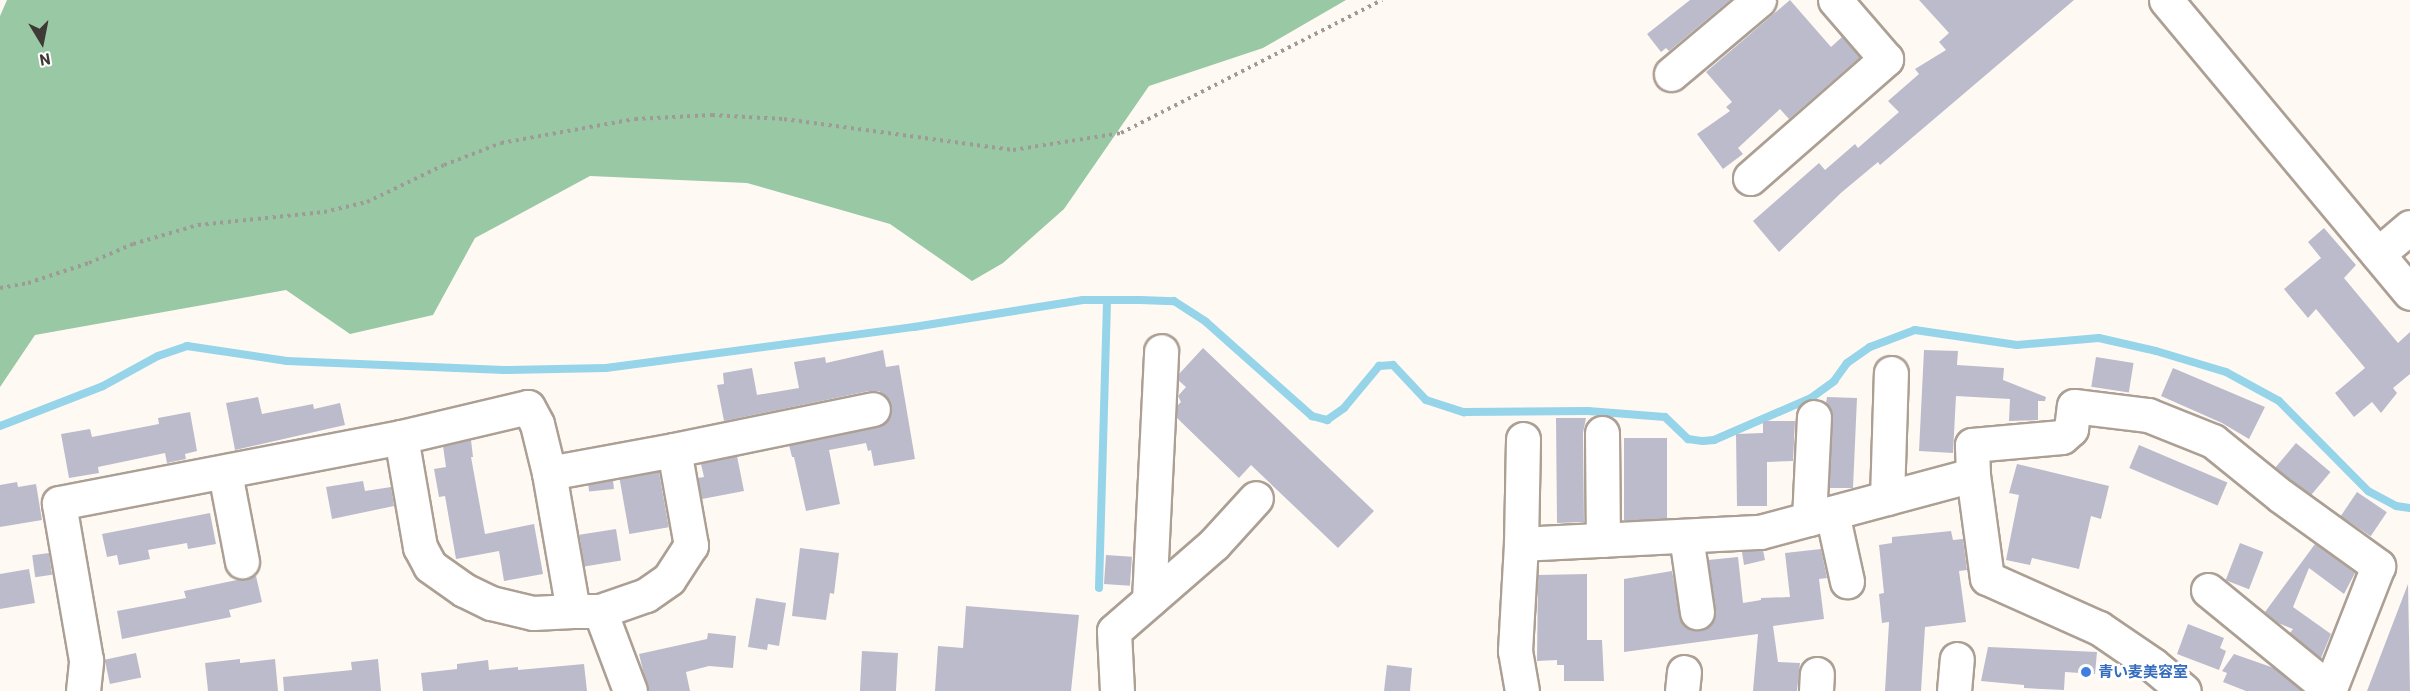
<!DOCTYPE html>
<meta charset="utf-8">
<style>
body{margin:0}
#map{position:relative;width:2410px;height:691px;overflow:hidden;background:#fff9f4;font-family:Barlow,"Noto Sans JP",sans-serif}
div>[style]{position:absolute}
[style*='--x']{left:calc(var(--x)*1px);top:calc(var(--y)*1px);width:calc(var(--w)*1px);rotate:calc(var(--a)*1deg)}
.forest>*{inset:0;background:#98c8a4}
.stream>*{height:8px;margin:-4px;padding:0 4px;transform-origin:4px;border-radius:4px;background:#95d4e9}
.building>*{inset:0;background:#bcbbcb;transform-origin:0 0}
.path>*{height:4px;margin-top:-2px;transform-origin:0;background:repeating-linear-gradient(90deg,#a09a96 0 3px,transparent 0 7.5px)}
.roads{filter:drop-shadow(2px 0 #ac9f94) drop-shadow(-2px 0 #ac9f94) drop-shadow(0 2px #ac9f94) drop-shadow(0 -2px #ac9f94)}
.minor>*{height:33px;margin:-16.5px;padding:0 16.5px;transform-origin:16.5px;border-radius:16.5px;background:#fff}
.dots>*{width:16px;height:16px;translate:-50% -50%;box-sizing:border-box;border:3px solid #fff;border-radius:50%}
span{translate:-50% -50%;white-space:nowrap;text-align:center;line-height:1.15;-webkit-text-stroke:5px #fff;paint-order:stroke}
.shop-label{font-size:15px;color:#366cbe;font-weight:700}
.left{translate:0 -50%;text-align:left}
.north{position:absolute;left:12px;top:12px;width:60px;height:60px;-webkit-text-stroke:4px #fff;paint-order:stroke;rotate:170deg;font-size:16px;font-weight:700;line-height:24px;text-align:center;color:#403a36}
.north::after{content:'';display:block;margin:auto;width:21px;height:27px;background:#403a36;clip-path:polygon(50% 0,100% 100%,50% 72%,0 100%)}
</style>
<div id="map">
<div class="forest">
<i style="clip-path:polygon(7px 0,1346px 0,1263px 48px,1149px 86px,1064px 209px,1003px 263px,972px 281px,890px 224px,747px 183px,590px 176px,475px 238px,433px 315px,350px 334px,286px 290px,35px 335px,0 387px,0 16px)"></i>
</div>
<div class="stream">
<i style="--x:0;--y:426;--w:110;--a:-21.2"></i>
<i style="--x:103;--y:386;--w:63;--a:-28.6"></i>
<i style="--x:158;--y:356;--w:31;--a:-19"></i>
<i style="--x:187;--y:346;--w:101;--a:8.5"></i>
<i style="--x:287;--y:361;--w:217;--a:2.4"></i>
<i style="--x:504;--y:370;--w:102;--a:-1.1"></i>
<i style="--x:606;--y:368;--w:311;--a:-7.6"></i>
<i style="--x:914;--y:327;--w:171;--a:-9.1"></i>
<i style="--x:1083;--y:300;--w:57;--a:0"></i>
<i style="--x:1140;--y:300;--w:34;--a:2"></i>
<i style="--x:1174;--y:301;--w:38;--a:33"></i>
<i style="--x:1206;--y:322;--w:142;--a:41.6"></i>
<i style="--x:1312;--y:416;--w:16;--a:15"></i>
<i style="--x:1327;--y:420;--w:21;--a:-35"></i>
<i style="--x:1344;--y:408;--w:55;--a:-50.2"></i>
<i style="--x:1379;--y:366;--w:14;--a:-4"></i>
<i style="--x:1393;--y:365;--w:48;--a:46.7"></i>
<i style="--x:1426;--y:400;--w:40;--a:18"></i>
<i style="--x:1464;--y:412;--w:124;--a:-0.5"></i>
<i style="--x:1588;--y:411;--w:77;--a:4.5"></i>
<i style="--x:1665;--y:417;--w:32;--a:44"></i>
<i style="--x:1688;--y:439;--w:15;--a:8"></i>
<i style="--x:1703;--y:441;--w:11;--a:-5"></i>
<i style="--x:1714;--y:440;--w:106;--a:-23.4"></i>
<i style="--x:1811;--y:398;--w:29;--a:-36"></i>
<i style="--x:1834;--y:381;--w:22;--a:-54"></i>
<i style="--x:1847;--y:363;--w:28;--a:-35"></i>
<i style="--x:1870;--y:347;--w:48;--a:-20.7"></i>
<i style="--x:1915;--y:330;--w:103;--a:8.4"></i>
<i style="--x:2017;--y:345;--w:82;--a:-4.9"></i>
<i style="--x:2099;--y:338;--w:58;--a:12.8"></i>
<i style="--x:2156;--y:351;--w:73;--a:16.7"></i>
<i style="--x:2226;--y:372;--w:60;--a:28.7"></i>
<i style="--x:2279;--y:401;--w:127;--a:45.3"></i>
<i style="--x:2368;--y:491;--w:32;--a:28"></i>
<i style="--x:2396;--y:506;--w:14;--a:8"></i>
<i style="--x:1099;--y:588;--w:288;--a:-88.4"></i>
</div>
<div class="building">
<i style="clip-path:polygon(1690px 0,1730px 0,1669px 51px,1666px 48px,1661px 52px,1647px 34px)"></i>
<i style="clip-path:polygon(1790px 0,1831px 47px,1842px 37px,1860px 57px,1789px 119px,1780px 109px,1738px 148px,1743px 154px,1723px 169px,1697px 134px,1730px 111px,1726px 107px,1732px 102px,1706px 72px)"></i>
<i style="clip-path:polygon(1919px 0,2074px 0,1880px 165px,1878px 162px,1842px 192px,1779px 252px,1753px 221px,1819px 163px,1825px 170px,1855px 144px,1858px 148px,1899px 112px,1888px 101px,1919px 74px,1915px 69px,1946px 50px,1939px 42px,1949px 33px)"></i>
<i style="clip-path:polygon(2324px 228px,2356px 265px,2344px 278px,2398px 343px,2410px 332px,2410px 374px,2393px 388px,2397px 393px,2381px 413px,2372px 402px,2354px 417px,2335px 393px,2365px 368px,2316px 309px,2308px 318px,2284px 289px,2321px 258px,2308px 242px)"></i>
<i style="clip-path:polygon(1203px 348px,1374px 511px,1338px 548px,1251px 465px,1239px 478px,1177px 418px,1177px 406px,1181px 402px,1178px 396px,1186px 387px,1178px 380px,1179px 374px)"></i>
<i style="clip-path:polygon(883px 350px,886px 367px,899px 365px,915px 459px,874px 466px,871px 450px,868px 451px,866px 443px,829px 450px,840px 504px,806px 511px,794px 457px,792px 457px,789px 445px,877px 427px,886px 423px,891px 414px,891px 406px,887px 397px,879px 391px,869px 391px,724px 421px,717px 385px,724px 384px,723px 373px,752px 368px,757px 395px,799px 388px,794px 362px,825px 357px,826px 363px)"></i>
<i style="clip-path:polygon(1924px 350px,1958px 351px,1957px 365px,2004px 368px,2003px 380px,2046px 397px,2045px 401px,2038px 401px,2038px 420px,2009px 421px,2010px 399px,1956px 396px,1953px 453px,1919px 451px)"></i>
<i style="left:2096px;top:357px;width:38px;height:30px;rotate:9deg"></i>
<i style="clip-path:polygon(2173px 368px,2265px 407px,2249px 439px,2222px 423px,2161px 396px)"></i>
<i style="clip-path:polygon(258px 397px,262px 414px,313px 404px,314px 409px,340px 403px,345px 425px,235px 450px,226px 403px)"></i>
<i style="clip-path:polygon(1827px 397px,1857px 398px,1853px 488px,1829px 488px,1833px 418px,1826px 403px)"></i>
<i style="clip-path:polygon(190px 412px,197px 451px,185px 454px,186px 459px,167px 463px,165px 453px,98px 467px,99px 473px,69px 478px,61px 434px,90px 429px,92px 437px,159px 424px,158px 418px)"></i>
<i style="clip-path:polygon(1556px 418px,1586px 418px,1583px 433px,1584px 522px,1557px 523px)"></i>
<i style="clip-path:polygon(1763px 421px,1795px 421px,1793px 461px,1767px 462px,1767px 506px,1737px 506px,1736px 434px,1763px 433px)"></i>
<i style="left:1624px;top:438px;width:43px;height:82px"></i>
<i style="clip-path:polygon(471px 440px,473px 457px,471px 457px,485px 534px,534px 524px,543px 574px,504px 581px,499px 551px,456px 559px,445px 496px,439px 497px,434px 469px,446px 467px,443px 446px)"></i>
<i style="left:2296px;top:443px;width:45px;height:32px;rotate:40deg"></i>
<i style="left:2139px;top:445px;width:96px;height:25px;rotate:23deg"></i>
<i style="clip-path:polygon(737px 456px,744px 491px,702px 499px,698px 478px,704px 477px,701px 464px)"></i>
<i style="clip-path:polygon(2017px 464px,2109px 486px,2101px 519px,2091px 516px,2079px 569px,2032px 558px,2030px 565px,2006px 560px,2019px 495px,2009px 493px)"></i>
<i style="left:659px;top:472px;width:56px;height:40px;rotate:80deg"></i>
<i style="left:613px;top:480px;width:9px;height:25px;rotate:84deg"></i>
<i style="clip-path:polygon(363px 481px,365px 491px,391px 487px,394px 506px,332px 519px,326px 487px)"></i>
<i style="clip-path:polygon(17px 482px,18px 487px,36px 484px,42px 520px,0 527px,0 485px)"></i>
<i style="left:2357px;top:492px;width:36px;height:29px;rotate:34deg"></i>
<i style="clip-path:polygon(210px 513px,216px 544px,188px 549px,187px 543px,148px 550px,150px 559px,119px 565px,117px 555px,107px 557px,102px 534px)"></i>
<i style="left:616px;top:529px;width:32px;height:37px;rotate:81deg"></i>
<i style="clip-path:polygon(1951px 531px,1953px 540px,1963px 539px,1967px 570px,1959px 571px,1966px 622px,1925px 627px,1921px 691px,1885px 691px,1889px 622px,1882px 623px,1879px 594px,1884px 593px,1879px 545px,1892px 543px,1892px 537px)"></i>
<i style="left:2240px;top:543px;width:25px;height:40px;rotate:21deg"></i>
<i style="clip-path:polygon(2315px 544px,2355px 573px,2344px 594px,2309px 568px,2293px 607px,2331px 634px,2321px 658px,2290px 633px,2293px 629px,2278px 623px,2265px 612px)"></i>
<i style="clip-path:polygon(800px 548px,839px 553px,834px 594px,830px 593px,826px 620px,792px 616px)"></i>
<i style="clip-path:polygon(1821px 549px,1827px 578px,1819px 579px,1824px 619px,1773px 626px,1778px 662px,1800px 663px,1797px 691px,1753px 691px,1758px 634px,1624px 652px,1624px 579px,1672px 571px,1682px 623px,1690px 629px,1699px 631px,1709px 626px,1715px 618px,1708px 560px,1738px 557px,1743px 603px,1761px 600px,1761px 598px,1790px 597px,1785px 553px)"></i>
<i style="clip-path:polygon(1763px 550px,1765px 560px,1744px 565px,1742px 552px)"></i>
<i style="left:49px;top:553px;width:22px;height:17px;rotate:82deg"></i>
<i style="left:1106px;top:555px;width:26px;height:29px;rotate:4deg"></i>
<i style="clip-path:polygon(29px 569px,35px 603px,0 609px,0 574px)"></i>
<i style="clip-path:polygon(1587px 574px,1587px 640px,1602px 640px,1604px 681px,1564px 681px,1564px 665px,1557px 665px,1557px 660px,1537px 661px,1538px 575px)"></i>
<i style="clip-path:polygon(256px 576px,262px 602px,229px 610px,231px 617px,122px 639px,117px 611px,186px 598px,184px 591px)"></i>
<i style="clip-path:polygon(2408px 584px,2410px 691px,2367px 691px)"></i>
<i style="clip-path:polygon(756px 598px,786px 603px,779px 646px,768px 644px,767px 650px,748px 647px)"></i>
<i style="clip-path:polygon(966px 606px,1079px 615px,1071px 691px,935px 691px,938px 646px,963px 648px)"></i>
<i style="clip-path:polygon(2188px 624px,2224px 638px,2220px 648px,2226px 651px,2219px 670px,2177px 654px)"></i>
<i style="clip-path:polygon(708px 633px,736px 636px,733px 668px,709px 666px,686px 672px,690px 691px,648px 691px,639px 654px,707px 639px)"></i>
<i style="clip-path:polygon(1988px 647px,2097px 652px,2095px 674px,2065px 672px,2064px 690px,2024px 688px,2024px 685px,1981px 681px)"></i>
<i style="left:862px;top:651px;width:36px;height:40px;rotate:3deg"></i>
<i style="left:136px;top:653px;width:25px;height:32px;rotate:78deg"></i>
<i style="clip-path:polygon(2234px 654px,2274px 668px,2302px 691px,2246px 691px,2223px 682px,2227px 673px,2222px 671px)"></i>
<i style="clip-path:polygon(240px 659px,240px 663px,275px 659px,278px 691px,208px 691px,205px 663px)"></i>
<i style="clip-path:polygon(378px 659px,381px 691px,284px 691px,283px 677px,352px 670px,351px 662px)"></i>
<i style="clip-path:polygon(488px 660px,489px 670px,518px 667px,518px 670px,584px 664px,587px 691px,423px 691px,421px 673px,457px 669px,457px 664px)"></i>
<i style="clip-path:polygon(1387px 665px,1412px 668px,1410px 691px,1384px 691px)"></i>
</div>
<div class="path">
<i style="--x:0;--y:288;--w:28;--a:-10"></i>
<i style="--x:28;--y:283;--w:64;--a:-18.2"></i>
<i style="--x:89;--y:263;--w:48;--a:-23.4"></i>
<i style="--x:133;--y:244;--w:68;--a:-16.3"></i>
<i style="--x:198;--y:225;--w:127;--a:-5.9"></i>
<i style="--x:324;--y:212;--w:44;--a:-13.1"></i>
<i style="--x:367;--y:202;--w:85;--a:-25.7"></i>
<i style="--x:444;--y:165;--w:61;--a:-21.1"></i>
<i style="--x:501;--y:143;--w:136;--a:-10.2"></i>
<i style="--x:635;--y:119;--w:77;--a:-3"></i>
<i style="--x:712;--y:115;--w:72;--a:3.2"></i>
<i style="--x:784;--y:119;--w:231;--a:7.7"></i>
<i style="--x:1013;--y:150;--w:109;--a:-8.9"></i>
<i style="--x:1121;--y:133;--w:293;--a:-27"></i>
</div>
<div class="roads">
<div class="minor">
<i style="--x:2166;--y:0;--w:381;--a:50.2"></i>
<i style="--x:1671;--y:74;--w:115;--a:-40.1"></i>
<i style="--x:1750;--y:178;--w:181;--a:-41.2"></i>
<i style="--x:1886;--y:59;--w:78;--a:-130.8"></i>
<i style="--x:2378;--y:254;--w:42;--a:-40.2"></i>
<i style="--x:1602;--y:433;--w:107;--a:89.5"></i>
<i style="--x:401;--y:437;--w:112;--a:80.2"></i>
<i style="--x:420;--y:547;--w:21;--a:62"></i>
<i style="--x:430;--y:566;--w:42;--a:35.2"></i>
<i style="--x:464;--y:590;--w:30;--a:26"></i>
<i style="--x:491;--y:603;--w:43;--a:13.4"></i>
<i style="--x:533;--y:613;--w:40;--a:-2.9"></i>
<i style="--x:674;--y:450;--w:203;--a:-11.6"></i>
<i style="--x:225;--y:473;--w:90;--a:79.1"></i>
<i style="--x:549;--y:473;--w:127;--a:-10.4"></i>
<i style="--x:674;--y:450;--w:97;--a:79.9"></i>
<i style="--x:691;--y:545;--w:40;--a:122.9"></i>
<i style="--x:669;--y:579;--w:28;--a:145"></i>
<i style="--x:646;--y:595;--w:49;--a:160.8"></i>
<i style="--x:1973;--y:475;--w:30;--a:-92"></i>
<i style="--x:1972;--y:445;--w:90;--a:-5.1"></i>
<i style="--x:2062;--y:437;--w:12;--a:-42"></i>
<i style="--x:2071;--y:429;--w:23;--a:-83"></i>
<i style="--x:2074;--y:406;--w:75;--a:6.9"></i>
<i style="--x:2148;--y:415;--w:70;--a:21.8"></i>
<i style="--x:2213;--y:441;--w:87;--a:39"></i>
<i style="--x:2281;--y:496;--w:120;--a:35.8"></i>
<i style="--x:2378;--y:566;--w:134;--a:111.4"></i>
<i style="--x:1887;--y:498;--w:125;--a:-88.2"></i>
<i style="--x:1832;--y:513;--w:70;--a:77.6"></i>
<i style="--x:1809;--y:519;--w:102;--a:-87.2"></i>
<i style="--x:1686;--y:536;--w:77;--a:81.8"></i>
<i style="--x:1521;--y:544;--w:105;--a:-88.9"></i>
<i style="--x:2208;--y:590;--w:158;--a:39.3"></i>
<i style="--x:1149;--y:600;--w:249;--a:-87.2"></i>
<i style="--x:83;--y:691;--w:31;--a:-84"></i>
<i style="--x:86;--y:660;--w:159;--a:-99.8"></i>
<i style="--x:59;--y:503;--w:348;--a:-10.9"></i>
<i style="--x:401;--y:437;--w:130;--a:-13.3"></i>
<i style="--x:528;--y:407;--w:19;--a:62"></i>
<i style="--x:537;--y:424;--w:50;--a:76.2"></i>
<i style="--x:549;--y:473;--w:140;--a:80.1"></i>
<i style="--x:573;--y:611;--w:27;--a:0"></i>
<i style="--x:600;--y:611;--w:85;--a:69.4"></i>
<i style="--x:1117;--y:691;--w:60;--a:-92.9"></i>
<i style="--x:1114;--y:631;--w:133;--a:-41"></i>
<i style="--x:1214;--y:544;--w:62;--a:-47.6"></i>
<i style="--x:1522;--y:691;--w:41;--a:-99.9"></i>
<i style="--x:1515;--y:651;--w:107;--a:-86.8"></i>
<i style="--x:1521;--y:544;--w:239;--a:-2.9"></i>
<i style="--x:1760;--y:532;--w:220;--a:-15"></i>
<i style="--x:1973;--y:475;--w:104;--a:82.3"></i>
<i style="--x:1987;--y:578;--w:123;--a:24.1"></i>
<i style="--x:2099;--y:628;--w:65;--a:34.4"></i>
<i style="--x:2153;--y:665;--w:40;--a:40"></i>
<i style="--x:1682;--y:691;--w:19;--a:-84"></i>
<i style="--x:1816;--y:691;--w:17;--a:-87"></i>
<i style="--x:1954;--y:691;--w:32;--a:-85"></i>
</div>
</div>
<div class="dots">
<i style="left:2086px;top:672px;background:#3f7fe0"></i>
</div>
<div class="shop-label">
<span class="left" style="left:2098px;top:672px">青い麦美容室</span>
</div>
<div class="north">N</div>
</div>
